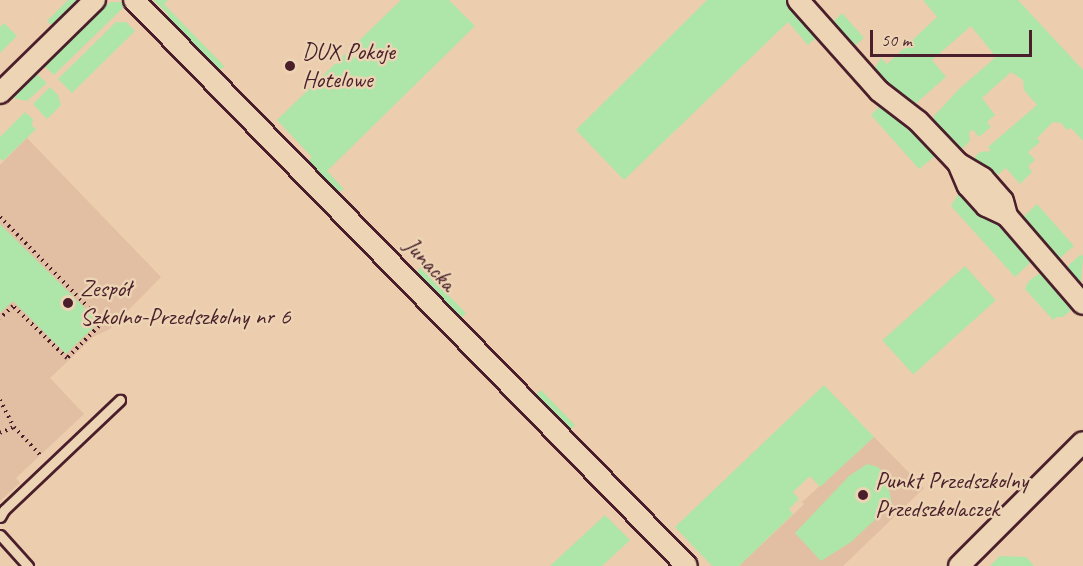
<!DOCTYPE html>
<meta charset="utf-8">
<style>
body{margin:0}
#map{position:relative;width:1083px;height:566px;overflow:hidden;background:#eccdad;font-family:Caveat,sans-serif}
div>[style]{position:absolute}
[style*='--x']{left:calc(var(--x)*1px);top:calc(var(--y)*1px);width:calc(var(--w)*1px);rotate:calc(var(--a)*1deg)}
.built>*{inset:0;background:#e2bea2}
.green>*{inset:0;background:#aee5a8;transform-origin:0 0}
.path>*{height:4px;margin-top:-2px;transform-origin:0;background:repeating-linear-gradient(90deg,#4a1f2b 0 1.5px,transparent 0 6px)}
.roads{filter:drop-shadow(2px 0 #4a1f2b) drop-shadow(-2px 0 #4a1f2b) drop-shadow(0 2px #4a1f2b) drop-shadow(0 -2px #4a1f2b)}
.lane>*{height:9px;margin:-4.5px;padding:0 4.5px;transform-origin:4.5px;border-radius:4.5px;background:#ecd4b4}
.street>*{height:20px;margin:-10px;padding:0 10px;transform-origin:10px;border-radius:10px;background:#ecd4b4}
.dots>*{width:16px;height:16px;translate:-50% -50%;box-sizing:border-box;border:3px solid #ecd4b4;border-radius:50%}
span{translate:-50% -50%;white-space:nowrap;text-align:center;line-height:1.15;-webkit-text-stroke:5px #ecd4b4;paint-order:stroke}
.poi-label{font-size:24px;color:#4a1f2b}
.left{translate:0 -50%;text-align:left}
.street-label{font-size:24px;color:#4a1f2b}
.scale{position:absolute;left:870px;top:30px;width:162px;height:27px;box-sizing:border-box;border:3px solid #4a1f2b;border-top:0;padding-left:8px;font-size:18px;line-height:21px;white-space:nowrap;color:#4a1f2b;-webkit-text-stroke:4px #ecd4b4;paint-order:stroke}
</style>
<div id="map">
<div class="built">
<i style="clip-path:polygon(27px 138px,161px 277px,110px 329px,93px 337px,50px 378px,84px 414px,16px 478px,20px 483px,0 501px,0 165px)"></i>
<i style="clip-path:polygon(874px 437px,924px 488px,843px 566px,739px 566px,794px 514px,804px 504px,802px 502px)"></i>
</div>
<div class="green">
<i style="clip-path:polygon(68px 0,80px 0,55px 24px,50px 24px,47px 21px)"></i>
<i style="clip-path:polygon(153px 0,168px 0,164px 4px,225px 67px,216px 71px,166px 23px,168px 14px)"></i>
<i style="clip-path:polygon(401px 0,449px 0,475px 26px,327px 171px,344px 189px,336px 194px,306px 163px,312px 157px,277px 120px)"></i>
<i style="clip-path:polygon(707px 0,787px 0,818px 36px,808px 45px,788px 22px,624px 180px,576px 130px)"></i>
<i style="clip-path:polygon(923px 0,1018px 0,1083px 70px,1083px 141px,1071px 128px,1067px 130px,1061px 123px,1053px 122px,1037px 138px,1040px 142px,1028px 152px,1035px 160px,1028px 166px,1032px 172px,1020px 184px,1006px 168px,992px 179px,973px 162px,973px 159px,980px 152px,991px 151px,988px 147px,1037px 105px,1024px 90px,1023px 80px,1011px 72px,982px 98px,995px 115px,987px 122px,991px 127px,979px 137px,973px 130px,969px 132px,970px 141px,962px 149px,958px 149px,934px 121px,934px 116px,959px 89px,996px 57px,971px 26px,932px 60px,946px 77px,914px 105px,873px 71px,881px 58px,887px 64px,937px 17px)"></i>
<i style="clip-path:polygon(120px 2px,127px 4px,54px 75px,45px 67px,45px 63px,100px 9px,111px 2px)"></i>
<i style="clip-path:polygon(842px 13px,864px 38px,852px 48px,833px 28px,834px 21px)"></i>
<i style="clip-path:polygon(116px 22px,126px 22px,135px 31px,72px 93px,58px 79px)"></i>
<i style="clip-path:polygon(4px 23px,17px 36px,0 53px,0 27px)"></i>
<i style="clip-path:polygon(33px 74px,38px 75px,47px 83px,27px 101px,13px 98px,12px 94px)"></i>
<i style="clip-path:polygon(50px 87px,58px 95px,61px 105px,47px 119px,33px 104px)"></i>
<i style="clip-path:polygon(880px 106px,919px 134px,935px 153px,934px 157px,919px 169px,871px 115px)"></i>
<i style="clip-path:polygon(25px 112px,33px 119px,32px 126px,36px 129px,3px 161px,0 158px,0 137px)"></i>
<i style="clip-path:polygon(960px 191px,1010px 236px,1030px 258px,1029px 264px,1015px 277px,951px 206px)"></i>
<i style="clip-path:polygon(1037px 204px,1074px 246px,1060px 258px,1055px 257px,1021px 219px)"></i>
<i style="clip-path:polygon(0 224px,99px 322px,66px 354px,13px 301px,0 313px)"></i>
<i style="clip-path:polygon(1081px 254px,1083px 256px,1081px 286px,1068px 271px,1068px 266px)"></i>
<i style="left:965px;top:266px;width:46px;height:111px;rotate:48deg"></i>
<i style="clip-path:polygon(420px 267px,466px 313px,460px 319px,415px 276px)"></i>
<i style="clip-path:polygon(1038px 274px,1042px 274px,1071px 306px,1070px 311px,1063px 317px,1057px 317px,1053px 320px,1025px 289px,1028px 282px)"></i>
<i style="clip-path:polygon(824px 385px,874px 437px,820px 487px,810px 476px,793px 492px,799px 499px,789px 509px,793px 514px,739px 566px,712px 566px,675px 527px)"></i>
<i style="left:541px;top:390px;width:49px;height:9px;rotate:46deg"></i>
<i style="clip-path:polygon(867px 464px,878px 467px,886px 475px,892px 504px,851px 542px,821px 561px,795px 533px,849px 476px)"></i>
<i style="clip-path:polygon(605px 515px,630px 540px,602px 566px,550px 566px)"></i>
<i style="clip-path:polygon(1000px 556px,1026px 557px,1034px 566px,990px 566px)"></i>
</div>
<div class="path">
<i style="--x:0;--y:217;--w:147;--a:45.6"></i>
<i style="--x:103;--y:322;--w:51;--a:135"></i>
<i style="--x:67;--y:358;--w:75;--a:-136.1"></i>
<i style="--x:13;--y:306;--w:18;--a:137"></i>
<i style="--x:0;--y:400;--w:30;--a:63"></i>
<i style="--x:0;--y:433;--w:15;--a:-23"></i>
<i style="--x:14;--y:427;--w:41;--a:47"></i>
</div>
<div class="roads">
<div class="lane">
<i style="--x:0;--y:517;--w:8;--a:-60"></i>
<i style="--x:4;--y:510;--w:160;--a:-43.5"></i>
<i style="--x:0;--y:535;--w:42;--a:47.9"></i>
</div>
<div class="street">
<i style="--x:134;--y:0;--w:791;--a:45.67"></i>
<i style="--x:798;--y:0;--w:122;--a:48.3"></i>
<i style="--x:879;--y:91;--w:49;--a:37.6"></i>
<i style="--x:918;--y:121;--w:58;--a:46.4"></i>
<i style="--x:958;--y:163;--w:29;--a:31"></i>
<i style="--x:983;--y:178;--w:30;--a:49"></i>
<i style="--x:1003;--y:201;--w:16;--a:75"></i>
<i style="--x:0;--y:93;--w:133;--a:-44.4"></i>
<i style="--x:958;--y:163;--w:25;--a:67"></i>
<i style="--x:968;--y:186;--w:27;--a:48"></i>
<i style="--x:986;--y:206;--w:23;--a:25"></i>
<i style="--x:1007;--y:216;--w:116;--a:49.2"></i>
<i style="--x:959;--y:566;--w:175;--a:-45"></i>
</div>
</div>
<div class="dots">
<i style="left:290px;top:66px;background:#4a1f2b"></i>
<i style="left:68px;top:303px;background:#4a1f2b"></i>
<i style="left:863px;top:495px;background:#4a1f2b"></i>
</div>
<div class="poi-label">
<span class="left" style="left:302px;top:66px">DUX Pokoje<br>Hotelowe</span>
<span class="left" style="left:80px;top:303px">Zespół<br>Szkolno-Przedszkolny nr 6</span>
<span class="left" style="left:875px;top:495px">Punkt Przedszkolny<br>Przedszkolaczek</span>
</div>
<div class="street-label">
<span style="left:430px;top:264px;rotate:46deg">Junacka</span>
</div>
<div class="scale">50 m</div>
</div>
